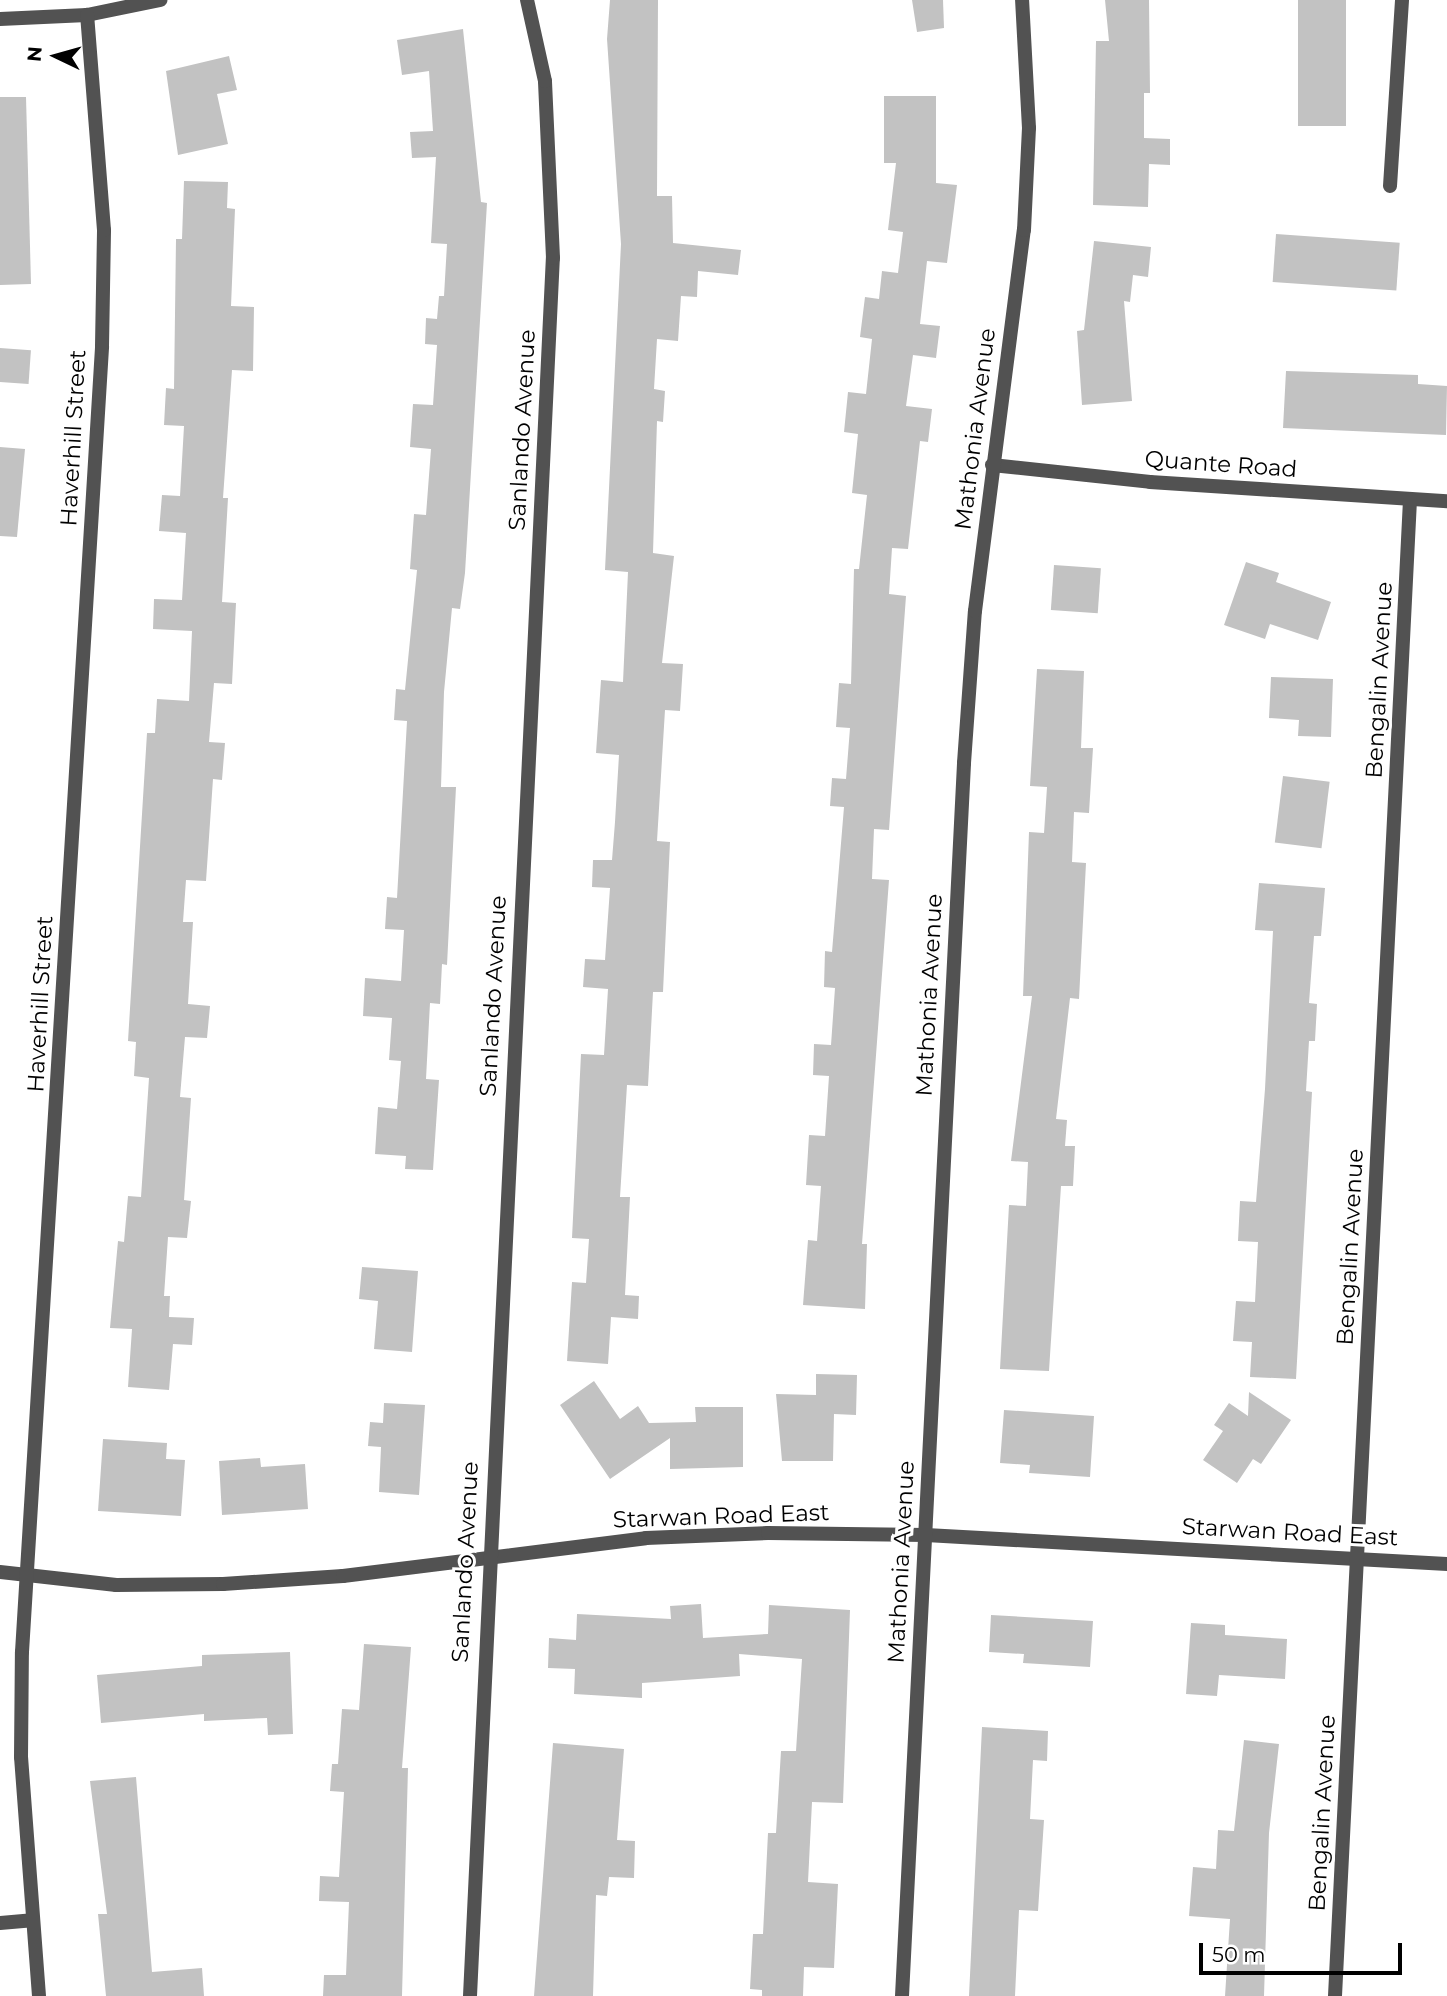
<!DOCTYPE html>
<style>
body{margin:0}
#map{position:relative;width:1447px;height:1996px;overflow:hidden;background:#fff;font-family:Montserrat,sans-serif}
div>[style]{position:absolute}
[style*='--x']{left:calc(var(--x)*1px);top:calc(var(--y)*1px);width:calc(var(--w)*1px);rotate:calc(var(--a)*1deg)}
.building>*{inset:0;background:#c2c2c2;transform-origin:0 0}
.street>*{height:14px;margin:-7px;padding:0 7px;transform-origin:7px;border-radius:7px;background:#525252}
span{translate:-50% -50%;white-space:nowrap;text-align:center;line-height:1.15;-webkit-text-stroke:6px #fff;paint-order:stroke}
.street-label{font-size:23px;color:#000}
.north{position:absolute;left:21px;top:21px;width:70px;height:70px;-webkit-text-stroke:5px #fff;paint-order:stroke;rotate:275deg;font-size:19px;font-weight:700;line-height:28px;text-align:center;color:#000}
.north::after{content:'';display:block;margin:auto;width:24px;height:32px;background:#000;clip-path:polygon(50% 0,100% 100%,50% 72%,0 100%)}
.scale{position:absolute;left:1199px;top:1943px;width:203px;height:32px;box-sizing:border-box;border:4px solid #000;border-top:0;padding-left:9px;font-size:21px;line-height:24px;white-space:nowrap;color:#000;-webkit-text-stroke:5px #fff;paint-order:stroke}
</style>
<div id="map">
<div class="building">
<i style="clip-path:polygon(610px 0,658px 0,657px 196px,672px 196px,673px 243px,741px 250px,738px 275px,698px 271px,697px 297px,681px 296px,678px 341px,657px 339px,654px 389px,665px 391px,663px 422px,657px 421px,653px 553px,674px 556px,662px 663px,683px 664px,680px 711px,665px 710px,657px 841px,670px 842px,663px 992px,653px 992px,648px 1086px,627px 1085px,620px 1197px,630px 1197px,625px 1295px,639px 1296px,638px 1319px,611px 1317px,608px 1364px,567px 1361px,572px 1282px,586px 1283px,589px 1239px,572px 1238px,581px 1054px,604px 1055px,608px 989px,583px 987px,585px 959px,605px 960px,610px 888px,592px 887px,593px 860px,612px 860px,615px 822px,619px 755px,596px 753px,601px 680px,623px 682px,628px 572px,605px 570px,621px 244px,607px 39px)"></i>
<i style="clip-path:polygon(912px 0,943px 0,944px 28px,917px 32px)"></i>
<i style="clip-path:polygon(1105px 0,1149px 0,1150px 93px,1144px 93px,1144px 138px,1170px 139px,1170px 165px,1149px 164px,1148px 207px,1093px 205px,1096px 41px,1109px 41px)"></i>
<i style="left:1298px;top:0;width:48px;height:126px"></i>
<i style="clip-path:polygon(463px 29px,481px 202px,487px 203px,465px 573px,460px 609px,452px 608px,444px 692px,441px 787px,456px 787px,447px 965px,442px 964px,440px 1004px,430px 1003px,426px 1079px,439px 1080px,433px 1170px,405px 1169px,406px 1156px,375px 1154px,378px 1107px,397px 1109px,401px 1061px,389px 1060px,392px 1018px,363px 1016px,365px 978px,401px 981px,404px 930px,385px 929px,387px 897px,397px 898px,407px 721px,394px 720px,396px 689px,405px 690px,417px 570px,410px 569px,414px 514px,426px 515px,431px 449px,410px 447px,413px 404px,433px 405px,437px 345px,425px 344px,426px 318px,437px 319px,439px 296px,444px 296px,447px 244px,431px 243px,436px 157px,412px 158px,410px 132px,433px 131px,429px 71px,402px 75px,397px 40px)"></i>
<i style="clip-path:polygon(229px 56px,237px 90px,217px 94px,228px 144px,178px 155px,166px 71px)"></i>
<i style="clip-path:polygon(884px 96px,936px 96px,936px 183px,957px 185px,947px 263px,927px 261px,920px 324px,940px 326px,936px 358px,913px 355px,906px 406px,932px 409px,928px 442px,920px 441px,908px 549px,892px 548px,889px 594px,906px 596px,889px 830px,874px 829px,872px 879px,889px 880px,862px 1244px,867px 1244px,865px 1309px,803px 1305px,808px 1240px,817px 1241px,821px 1186px,806px 1185px,809px 1135px,825px 1136px,829px 1076px,813px 1075px,814px 1044px,831px 1045px,835px 988px,824px 987px,825px 951px,832px 952px,844px 807px,830px 806px,832px 778px,846px 779px,850px 728px,836px 727px,839px 683px,851px 684px,854px 569px,859px 569px,867px 495px,852px 493px,858px 434px,844px 432px,848px 392px,866px 394px,872px 339px,860px 337px,865px 297px,879px 299px,882px 271px,898px 273px,903px 232px,888px 230px,896px 163px,884px 163px)"></i>
<i style="clip-path:polygon(0 97px,26px 97px,31px 284px,0 285px)"></i>
<i style="clip-path:polygon(184px 181px,228px 182px,227px 208px,235px 209px,231px 306px,254px 307px,253px 371px,232px 370px,223px 498px,228px 498px,222px 602px,236px 603px,232px 684px,214px 683px,209px 742px,225px 743px,222px 780px,213px 779px,206px 881px,186px 880px,183px 922px,193px 922px,188px 1004px,210px 1006px,207px 1038px,185px 1037px,180px 1097px,191px 1098px,184px 1200px,191px 1201px,187px 1238px,168px 1237px,164px 1296px,170px 1296px,169px 1317px,194px 1318px,192px 1345px,173px 1344px,169px 1390px,128px 1387px,132px 1329px,110px 1328px,118px 1241px,124px 1242px,128px 1196px,141px 1197px,149px 1078px,134px 1076px,136px 1042px,128px 1041px,147px 733px,155px 733px,157px 699px,189px 701px,192px 631px,153px 629px,154px 599px,182px 600px,186px 533px,159px 531px,162px 495px,180px 496px,184px 426px,164px 425px,166px 388px,174px 389px,176px 239px,182px 239px)"></i>
<i style="left:1276px;top:234px;width:124px;height:48px;rotate:4deg"></i>
<i style="clip-path:polygon(1094px 241px,1151px 247px,1148px 277px,1133px 275px,1130px 302px,1124px 301px,1132px 401px,1082px 405px,1077px 331px,1084px 330px)"></i>
<i style="left:0;top:348px;width:31px;height:34px;rotate:4deg"></i>
<i style="clip-path:polygon(1286px 371px,1418px 375px,1418px 384px,1447px 386px,1446px 435px,1283px 428px)"></i>
<i style="clip-path:polygon(0 447px,25px 449px,17px 537px,0 536px)"></i>
<i style="clip-path:polygon(1246px 562px,1279px 573px,1276px 582px,1331px 602px,1318px 640px,1270px 624px,1265px 639px,1224px 625px)"></i>
<i style="left:1054px;top:565px;width:47px;height:45px;rotate:4deg"></i>
<i style="clip-path:polygon(1037px 669px,1084px 671px,1081px 748px,1093px 748px,1089px 813px,1074px 812px,1072px 862px,1086px 863px,1079px 999px,1070px 998px,1056px 1119px,1067px 1120px,1065px 1146px,1075px 1146px,1073px 1186px,1061px 1186px,1049px 1371px,1000px 1369px,1009px 1205px,1026px 1206px,1028px 1162px,1011px 1161px,1032px 996px,1023px 996px,1029px 832px,1044px 833px,1047px 787px,1030px 786px)"></i>
<i style="clip-path:polygon(1271px 677px,1333px 679px,1331px 737px,1298px 736px,1299px 720px,1269px 718px)"></i>
<i style="left:1283px;top:776px;width:47px;height:67px;rotate:7deg"></i>
<i style="clip-path:polygon(1259px 883px,1325px 888px,1321px 936px,1314px 936px,1309px 1003px,1317px 1004px,1315px 1041px,1309px 1041px,1306px 1091px,1312px 1092px,1296px 1379px,1250px 1377px,1252px 1342px,1233px 1341px,1236px 1301px,1255px 1302px,1258px 1242px,1238px 1241px,1240px 1201px,1256px 1202px,1265px 1089px,1273px 931px,1255px 930px)"></i>
<i style="clip-path:polygon(362px 1267px,418px 1271px,412px 1352px,374px 1349px,378px 1301px,359px 1299px)"></i>
<i style="clip-path:polygon(816px 1374px,857px 1375px,856px 1415px,834px 1414px,833px 1461px,782px 1461px,776px 1394px,816px 1395px)"></i>
<i style="clip-path:polygon(594px 1381px,620px 1419px,638px 1406px,649px 1423px,696px 1422px,695px 1407px,743px 1407px,743px 1467px,670px 1469px,670px 1438px,610px 1479px,560px 1405px)"></i>
<i style="clip-path:polygon(1249px 1392px,1291px 1420px,1261px 1464px,1253px 1459px,1237px 1483px,1203px 1460px,1223px 1431px,1214px 1425px,1229px 1403px,1248px 1416px)"></i>
<i style="clip-path:polygon(384px 1403px,425px 1405px,419px 1495px,379px 1492px,381px 1447px,368px 1446px,370px 1422px,383px 1423px)"></i>
<i style="clip-path:polygon(1004px 1410px,1094px 1416px,1090px 1477px,1029px 1473px,1030px 1465px,1000px 1463px)"></i>
<i style="clip-path:polygon(103px 1439px,167px 1443px,166px 1459px,185px 1460px,181px 1516px,98px 1511px)"></i>
<i style="clip-path:polygon(260px 1458px,261px 1467px,305px 1464px,308px 1509px,222px 1515px,219px 1461px)"></i>
<i style="clip-path:polygon(701px 1604px,703px 1638px,768px 1634px,769px 1605px,850px 1610px,843px 1803px,812px 1802px,808px 1882px,838px 1884px,834px 1968px,804px 1967px,803px 1996px,762px 1996px,762px 1990px,750px 1989px,753px 1934px,763px 1934px,768px 1833px,776px 1833px,781px 1751px,796px 1751px,802px 1659px,739px 1654px,740px 1676px,642px 1683px,642px 1698px,574px 1694px,575px 1669px,548px 1668px,549px 1638px,576px 1640px,577px 1614px,671px 1619px,670px 1606px)"></i>
<i style="clip-path:polygon(991px 1615px,1093px 1621px,1090px 1667px,1023px 1663px,1024px 1654px,989px 1652px)"></i>
<i style="clip-path:polygon(1191px 1623px,1225px 1625px,1225px 1635px,1287px 1639px,1285px 1679px,1219px 1675px,1217px 1696px,1186px 1694px)"></i>
<i style="clip-path:polygon(364px 1644px,411px 1647px,402px 1768px,408px 1768px,402px 1996px,323px 1996px,324px 1975px,346px 1975px,349px 1902px,319px 1901px,320px 1876px,339px 1877px,344px 1792px,330px 1791px,332px 1764px,338px 1764px,342px 1709px,359px 1710px)"></i>
<i style="clip-path:polygon(290px 1652px,293px 1734px,268px 1735px,267px 1718px,204px 1721px,204px 1714px,101px 1723px,97px 1675px,202px 1666px,202px 1655px)"></i>
<i style="clip-path:polygon(982px 1727px,1048px 1731px,1047px 1761px,1033px 1760px,1030px 1819px,1044px 1820px,1038px 1911px,1019px 1910px,1015px 1996px,969px 1996px)"></i>
<i style="clip-path:polygon(1244px 1740px,1279px 1744px,1269px 1833px,1264px 1996px,1225px 1996px,1230px 1919px,1189px 1916px,1193px 1867px,1216px 1869px,1218px 1830px,1234px 1831px)"></i>
<i style="clip-path:polygon(553px 1743px,624px 1749px,617px 1840px,635px 1841px,634px 1878px,609px 1877px,607px 1896px,596px 1895px,593px 1996px,534px 1996px)"></i>
<i style="clip-path:polygon(136px 1777px,152px 1972px,202px 1968px,204px 1996px,106px 1996px,98px 1914px,107px 1914px,90px 1781px)"></i>
</div>
<div class="street">
<i style="--x:0;--y:19;--w:87;--a:-2.6"></i>
<i style="--x:87;--y:15;--w:75;--a:-11.6"></i>
<i style="--x:1390;--y:186;--w:186;--a:-86.3"></i>
<i style="--x:992;--y:465;--w:159;--a:6.1"></i>
<i style="--x:1150;--y:482;--w:298;--a:3.7"></i>
<i style="--x:0;--y:1572;--w:117;--a:6.4"></i>
<i style="--x:116;--y:1585;--w:107;--a:-0.5"></i>
<i style="--x:223;--y:1584;--w:120;--a:-3.8"></i>
<i style="--x:343;--y:1576;--w:305;--a:-7.1"></i>
<i style="--x:646;--y:1538;--w:122;--a:-2.3"></i>
<i style="--x:768;--y:1533;--w:158;--a:0.7"></i>
<i style="--x:926;--y:1535;--w:522;--a:3.19"></i>
<i style="--x:0;--y:1923;--w:32;--a:-5"></i>
<i style="--x:39;--y:1996;--w:240;--a:-94.3"></i>
<i style="--x:21;--y:1757;--w:105;--a:-89.5"></i>
<i style="--x:22;--y:1652;--w:1308;--a:-86.49"></i>
<i style="--x:102;--y:346;--w:116;--a:-89"></i>
<i style="--x:104;--y:230;--w:216;--a:-94.5"></i>
<i style="--x:470;--y:1996;--w:1740;--a:-87.27"></i>
<i style="--x:553;--y:258;--w:177;--a:-92.6"></i>
<i style="--x:545;--y:81;--w:83;--a:-102.5"></i>
<i style="--x:902;--y:1996;--w:1235;--a:-87.12"></i>
<i style="--x:964;--y:763;--w:152;--a:-85.9"></i>
<i style="--x:975;--y:611;--w:384;--a:-82.7"></i>
<i style="--x:1024;--y:230;--w:102;--a:-87.2"></i>
<i style="--x:1029;--y:128;--w:128;--a:-93.1"></i>
<i style="--x:1335;--y:1996;--w:1499;--a:-87.13"></i>
</div>
<div class="street-label">
<span style="left:975px;top:429px;rotate:-83deg">Mathonia Avenue</span>
<span style="left:522px;top:430px;rotate:-87deg">Sanlando Avenue</span>
<span style="left:73px;top:438px;rotate:-87deg">Haverhill Street</span>
<span style="left:1221px;top:464px;rotate:4deg">Quante Road</span>
<span style="left:1379px;top:680px;rotate:-87deg">Bengalin Avenue</span>
<span style="left:929px;top:995px;rotate:-87deg">Mathonia Avenue</span>
<span style="left:493px;top:996px;rotate:-87deg">Sanlando Avenue</span>
<span style="left:40px;top:1004px;rotate:-87deg">Haverhill Street</span>
<span style="left:1350px;top:1247px;rotate:-87deg">Bengalin Avenue</span>
<span style="left:721px;top:1516px;rotate:-2deg">Starwan Road East</span>
<span style="left:1290px;top:1532px;rotate:3deg">Starwan Road East</span>
<span style="left:465px;top:1562px;rotate:-87deg">Sanlando Avenue</span>
<span style="left:901px;top:1562px;rotate:-87deg">Mathonia Avenue</span>
<span style="left:1322px;top:1813px;rotate:-87deg">Bengalin Avenue</span>
</div>
<div class="north">N</div>
<div class="scale">50 m</div>
</div>
